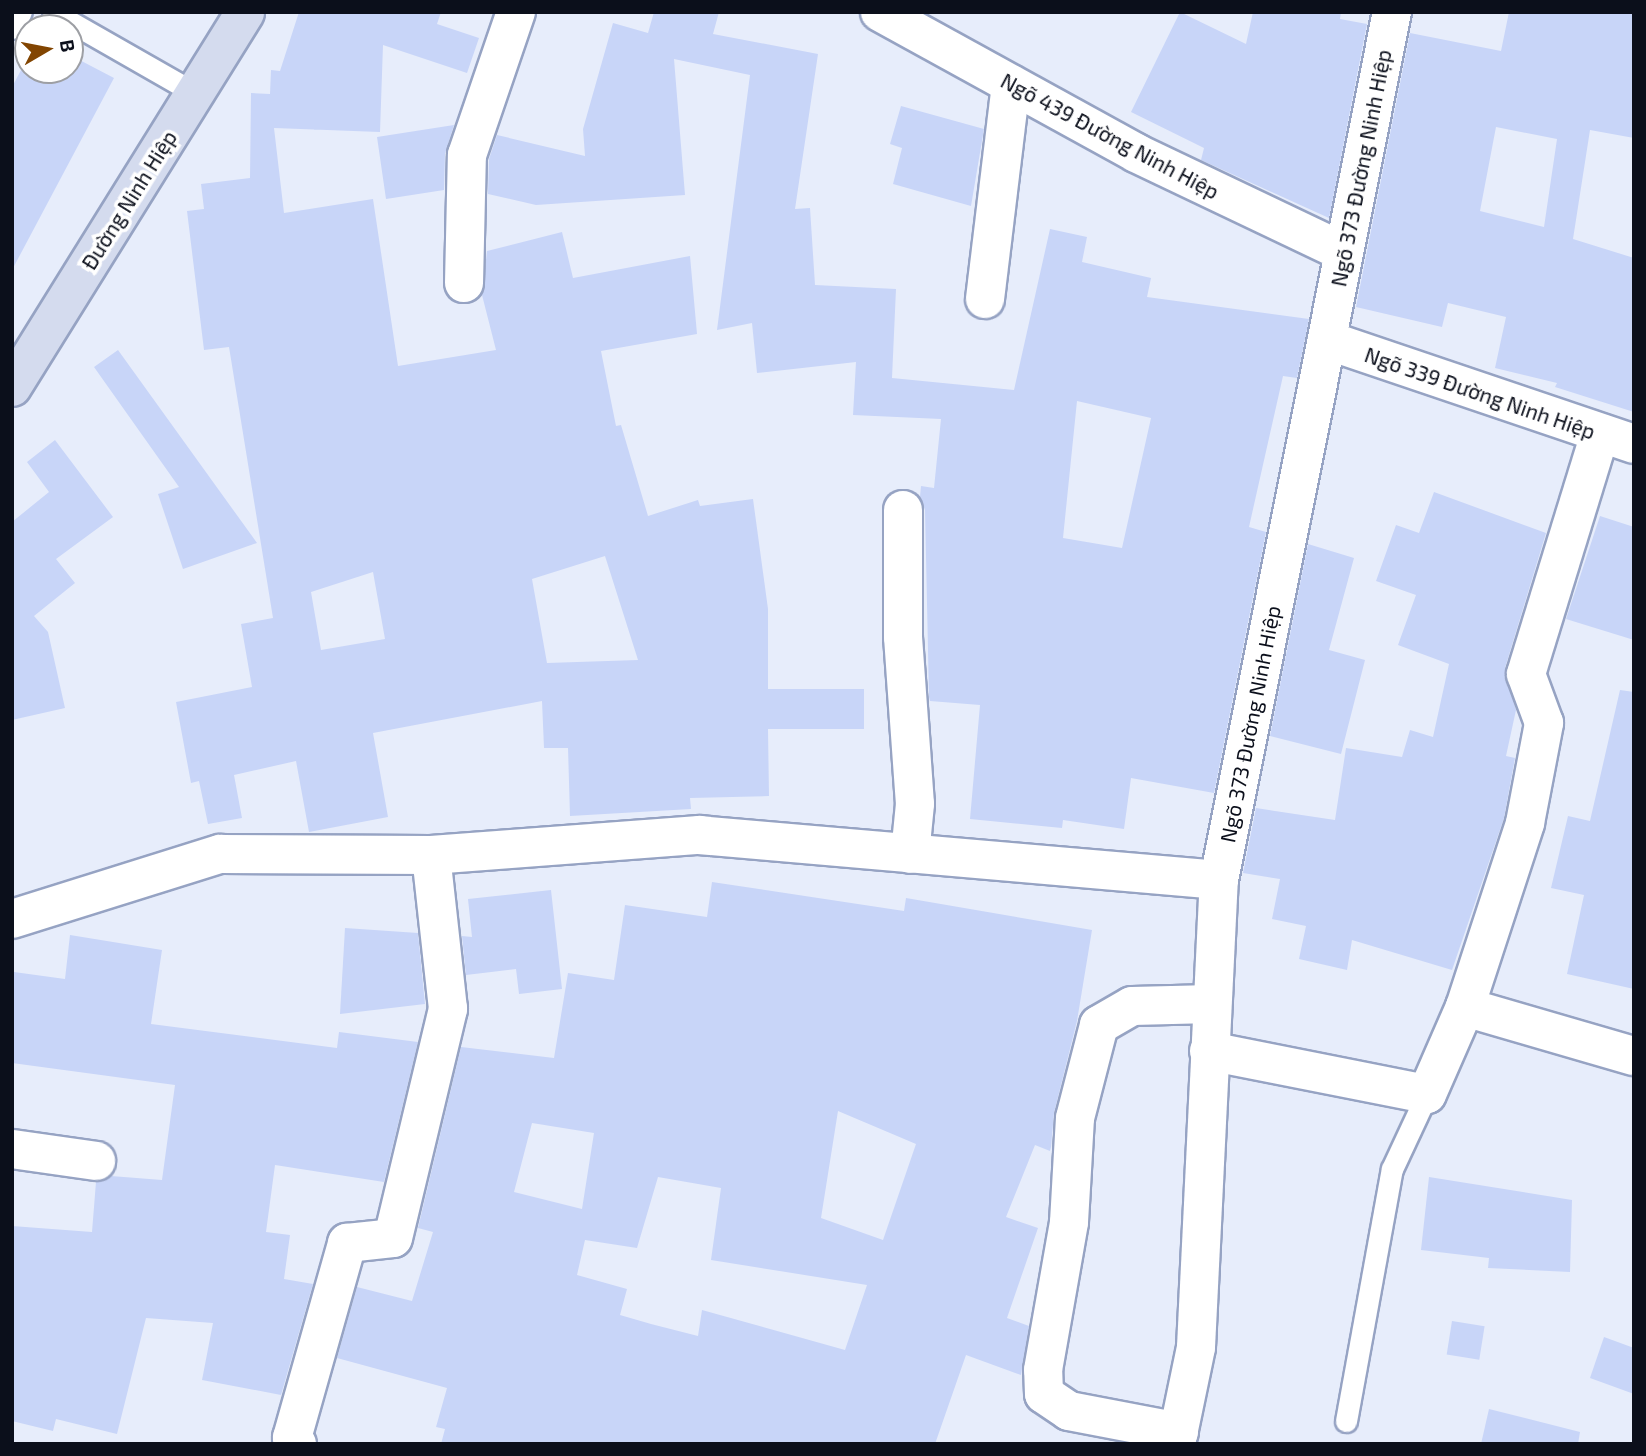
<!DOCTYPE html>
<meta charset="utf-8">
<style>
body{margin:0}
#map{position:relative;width:1646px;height:1456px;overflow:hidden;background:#e7edfb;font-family:"Exo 2",sans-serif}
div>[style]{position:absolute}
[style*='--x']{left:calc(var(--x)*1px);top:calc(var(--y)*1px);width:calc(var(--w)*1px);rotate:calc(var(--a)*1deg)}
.building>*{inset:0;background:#c8d5f8;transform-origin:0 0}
.roads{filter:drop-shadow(2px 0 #96a3c3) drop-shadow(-2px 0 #96a3c3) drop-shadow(0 2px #96a3c3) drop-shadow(0 -2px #96a3c3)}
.lane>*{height:21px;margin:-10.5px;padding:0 10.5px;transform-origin:10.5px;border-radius:10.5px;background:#fff}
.street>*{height:38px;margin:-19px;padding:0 19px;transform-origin:19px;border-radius:19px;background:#fff}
.secondary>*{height:38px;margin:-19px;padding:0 19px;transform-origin:19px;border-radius:19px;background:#d4dbee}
span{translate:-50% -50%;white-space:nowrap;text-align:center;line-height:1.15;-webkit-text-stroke:7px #fff;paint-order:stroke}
.street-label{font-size:21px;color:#0b0f1b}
.frame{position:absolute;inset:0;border:14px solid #0b0f1b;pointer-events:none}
.north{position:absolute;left:14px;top:14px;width:70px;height:70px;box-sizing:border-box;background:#fff;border:2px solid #9d9fa4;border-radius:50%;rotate:80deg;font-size:19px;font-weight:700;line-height:28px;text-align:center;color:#0b0f1b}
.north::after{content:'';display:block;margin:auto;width:24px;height:32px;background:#824501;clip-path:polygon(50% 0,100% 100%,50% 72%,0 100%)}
</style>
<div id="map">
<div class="building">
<i style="clip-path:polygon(evenodd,299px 12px,441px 12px,437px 24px,479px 38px,467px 73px,383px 45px,380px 132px,274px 128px,284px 213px,373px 199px,398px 366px,496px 350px,482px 295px,487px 251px,562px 232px,573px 278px,690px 256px,697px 334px,601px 351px,616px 426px,621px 425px,648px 516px,698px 500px,700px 506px,753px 499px,768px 609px,768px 689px,864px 689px,864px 729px,768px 729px,769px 796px,690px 798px,691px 809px,570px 816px,568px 748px,544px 748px,542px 701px,373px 733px,388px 817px,309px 832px,296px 761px,234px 775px,242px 818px,208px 824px,199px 781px,191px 783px,176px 702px,252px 687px,241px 624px,273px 618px,229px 347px,204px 350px,187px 211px,204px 209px,201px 184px,250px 178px,251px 93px,270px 94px,271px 70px,280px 71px,299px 12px,605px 556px,638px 660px,547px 663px,532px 579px,605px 556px,299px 12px,373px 572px,385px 639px,321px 650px,311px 592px,373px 572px)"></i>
<i style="clip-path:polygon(evenodd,654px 12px,719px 12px,713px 34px,818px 54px,795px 209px,810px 208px,815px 285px,896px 289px,892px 378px,1014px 390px,1050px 229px,1087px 237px,1082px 262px,1151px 278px,1147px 297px,1309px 319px,1297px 378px,1283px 376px,1249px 527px,1266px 532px,1214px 793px,1131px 778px,1124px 829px,1063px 820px,1062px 828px,970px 819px,980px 705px,930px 701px,929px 697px,925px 510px,920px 497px,921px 486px,934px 488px,941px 419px,853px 415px,856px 362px,757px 373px,752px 323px,717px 330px,750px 75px,674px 59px,685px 195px,536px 205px,488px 194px,489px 159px,497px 135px,585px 156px,583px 129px,613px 23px,648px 33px,654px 12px,1077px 401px,1151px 418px,1122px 548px,1063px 538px,1077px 401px)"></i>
<i style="clip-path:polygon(1180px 12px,1246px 44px,1253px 12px,1341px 12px,1340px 19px,1367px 24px,1329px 218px,1201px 160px,1204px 148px,1131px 112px)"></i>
<i style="clip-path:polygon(evenodd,1509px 12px,1634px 12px,1634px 138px,1590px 130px,1573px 239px,1634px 258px,1634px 412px,1555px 387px,1557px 383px,1495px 368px,1506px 317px,1448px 303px,1442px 327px,1356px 307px,1410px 33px,1501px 51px,1509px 12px,1496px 127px,1557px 139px,1544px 227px,1480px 211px,1496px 127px)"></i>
<i style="clip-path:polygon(70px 55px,114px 78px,12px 270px,12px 87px,28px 57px,28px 70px,70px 70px)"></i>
<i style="clip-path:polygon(901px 106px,984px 129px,971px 206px,893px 184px,902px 148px,890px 144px)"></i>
<i style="clip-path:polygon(454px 125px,445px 154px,444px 190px,386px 199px,377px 137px)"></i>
<i style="clip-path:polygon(118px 350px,257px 543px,183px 569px,158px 494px,179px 487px,94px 367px)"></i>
<i style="clip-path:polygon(55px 440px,113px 517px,56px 559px,75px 583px,34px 616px,48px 632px,65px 708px,12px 720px,12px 522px,49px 492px,27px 462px)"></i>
<i style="clip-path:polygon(1434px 492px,1546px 533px,1505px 668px,1516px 710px,1506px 756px,1515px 758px,1504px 818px,1452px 970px,1352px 940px,1347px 970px,1299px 959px,1306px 926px,1272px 919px,1280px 879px,1243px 873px,1256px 808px,1335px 820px,1346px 748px,1402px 757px,1410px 730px,1433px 737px,1449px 664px,1398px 645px,1416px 595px,1376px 581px,1396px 525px,1419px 533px)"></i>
<i style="clip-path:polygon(1600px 516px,1634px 527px,1634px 640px,1566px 619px)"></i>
<i style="clip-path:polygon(1308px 544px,1354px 558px,1329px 650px,1365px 660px,1341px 754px,1270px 736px)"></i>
<i style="clip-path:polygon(1620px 690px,1634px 692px,1634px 989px,1567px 974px,1584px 895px,1551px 888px,1568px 816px,1590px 821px)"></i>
<i style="clip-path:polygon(evenodd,712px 882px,904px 911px,906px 898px,1092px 930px,1077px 1021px,1054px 1113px,1051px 1147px,1050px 1151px,1035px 1145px,1006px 1217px,1038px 1228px,1007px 1318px,1029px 1326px,1021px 1375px,966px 1355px,935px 1444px,441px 1444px,445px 1429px,436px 1427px,447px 1388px,337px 1358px,357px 1287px,412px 1301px,433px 1232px,418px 1228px,461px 1047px,554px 1058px,568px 973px,614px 980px,625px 905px,707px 917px,712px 882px,838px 1111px,916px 1144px,883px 1240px,821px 1218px,838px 1111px,712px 882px,532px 1123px,594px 1133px,582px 1209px,514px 1192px,532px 1123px,712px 882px,658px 1177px,721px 1188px,711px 1260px,867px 1285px,845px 1350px,702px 1310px,698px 1336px,651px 1324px,620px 1315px,627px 1289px,577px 1275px,585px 1240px,637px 1248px,658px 1177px)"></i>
<i style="clip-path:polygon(551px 890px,562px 989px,519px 994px,516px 969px,466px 975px,462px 936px,472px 937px,468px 899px)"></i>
<i style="clip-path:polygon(345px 928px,418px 933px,425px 1004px,340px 1014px)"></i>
<i style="clip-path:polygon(70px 935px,162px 950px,151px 1024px,337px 1048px,339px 1032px,418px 1042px,384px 1182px,275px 1165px,266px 1232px,290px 1235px,284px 1279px,313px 1284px,281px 1395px,202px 1380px,213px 1323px,146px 1318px,117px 1434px,56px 1419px,53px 1431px,12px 1421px,12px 1226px,92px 1232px,96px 1182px,111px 1176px,162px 1180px,175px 1085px,12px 1063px,14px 972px,65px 979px)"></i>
<i style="clip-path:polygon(1429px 1177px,1572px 1200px,1570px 1272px,1488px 1268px,1489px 1258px,1421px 1250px)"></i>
<i style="left:1452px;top:1321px;width:33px;height:34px;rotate:9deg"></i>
<i style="clip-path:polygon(1604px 1337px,1634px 1348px,1634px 1394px,1590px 1378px)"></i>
<i style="clip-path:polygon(1489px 1409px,1580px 1432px,1578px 1444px,1481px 1444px)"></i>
</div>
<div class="roads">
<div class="lane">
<i style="--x:53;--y:12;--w:163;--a:29.7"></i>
<i style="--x:12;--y:28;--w:18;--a:-61"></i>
<i style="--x:1346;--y:1421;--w:256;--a:-79.7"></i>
<i style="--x:1392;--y:1169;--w:83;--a:-65"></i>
</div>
<div class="street">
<i style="--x:880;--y:12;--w:292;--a:28.8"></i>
<i style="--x:1136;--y:153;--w:230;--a:25.5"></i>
<i style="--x:464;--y:283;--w:128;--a:-88.7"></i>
<i style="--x:467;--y:155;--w:151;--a:-71.1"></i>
<i style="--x:985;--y:299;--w:216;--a:-83.1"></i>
<i style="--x:1327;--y:340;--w:324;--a:18.7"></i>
<i style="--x:903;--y:510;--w:127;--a:90"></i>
<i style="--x:903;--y:637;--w:167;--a:85.9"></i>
<i style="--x:915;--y:804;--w:50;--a:95.7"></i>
<i style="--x:12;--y:919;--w:218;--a:-17.4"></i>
<i style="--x:220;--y:854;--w:211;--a:0.3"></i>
<i style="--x:431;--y:855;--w:269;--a:-4.3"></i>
<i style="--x:699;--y:835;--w:522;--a:4.95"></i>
<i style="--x:1465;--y:1007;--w:176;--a:16.2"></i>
<i style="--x:1209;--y:1051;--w:222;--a:11.2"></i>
<i style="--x:1427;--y:1094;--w:95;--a:-66.4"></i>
<i style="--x:1465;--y:1007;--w:194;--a:-71.9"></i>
<i style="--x:1525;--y:823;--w:102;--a:-79.2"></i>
<i style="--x:1544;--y:723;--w:52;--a:-110.2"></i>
<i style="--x:1526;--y:674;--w:252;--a:-72.9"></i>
<i style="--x:12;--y:1149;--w:85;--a:8.1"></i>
<i style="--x:1179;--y:1432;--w:112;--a:-169.2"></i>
<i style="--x:1069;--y:1411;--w:30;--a:-146"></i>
<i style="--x:1044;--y:1394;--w:24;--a:-92"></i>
<i style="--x:1043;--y:1370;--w:150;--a:-80"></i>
<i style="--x:1069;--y:1222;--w:104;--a:-86.7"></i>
<i style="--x:1075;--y:1118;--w:96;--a:-75.5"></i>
<i style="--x:1099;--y:1025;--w:38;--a:-30"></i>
<i style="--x:1132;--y:1006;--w:80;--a:-1.4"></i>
<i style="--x:297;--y:1444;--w:8;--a:-130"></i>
<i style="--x:292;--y:1438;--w:203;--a:-74.2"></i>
<i style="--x:347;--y:1243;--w:46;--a:-6.2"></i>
<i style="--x:393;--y:1238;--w:236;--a:-76.5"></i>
<i style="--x:448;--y:1009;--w:155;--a:-96.3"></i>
<i style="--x:1176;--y:1444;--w:99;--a:-78.3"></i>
<i style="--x:1196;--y:1347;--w:468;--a:-87.2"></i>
<i style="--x:1219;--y:880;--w:885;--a:-78.73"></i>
</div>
<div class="secondary">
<i style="--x:12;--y:387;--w:441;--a:-58.1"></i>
</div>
</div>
<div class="street-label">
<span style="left:1110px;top:136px;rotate:28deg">Ngõ 439 Đường Ninh Hiệp</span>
<span style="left:1361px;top:168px;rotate:-79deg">Ngõ 373 Đường Ninh Hiệp</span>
<span style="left:129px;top:200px;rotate:-58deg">Đường Ninh Hiệp</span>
<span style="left:1480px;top:393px;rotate:19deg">Ngõ 339 Đường Ninh Hiệp</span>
<span style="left:1250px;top:724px;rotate:-79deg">Ngõ 373 Đường Ninh Hiệp</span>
</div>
<div class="frame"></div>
<div class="north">B</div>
</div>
